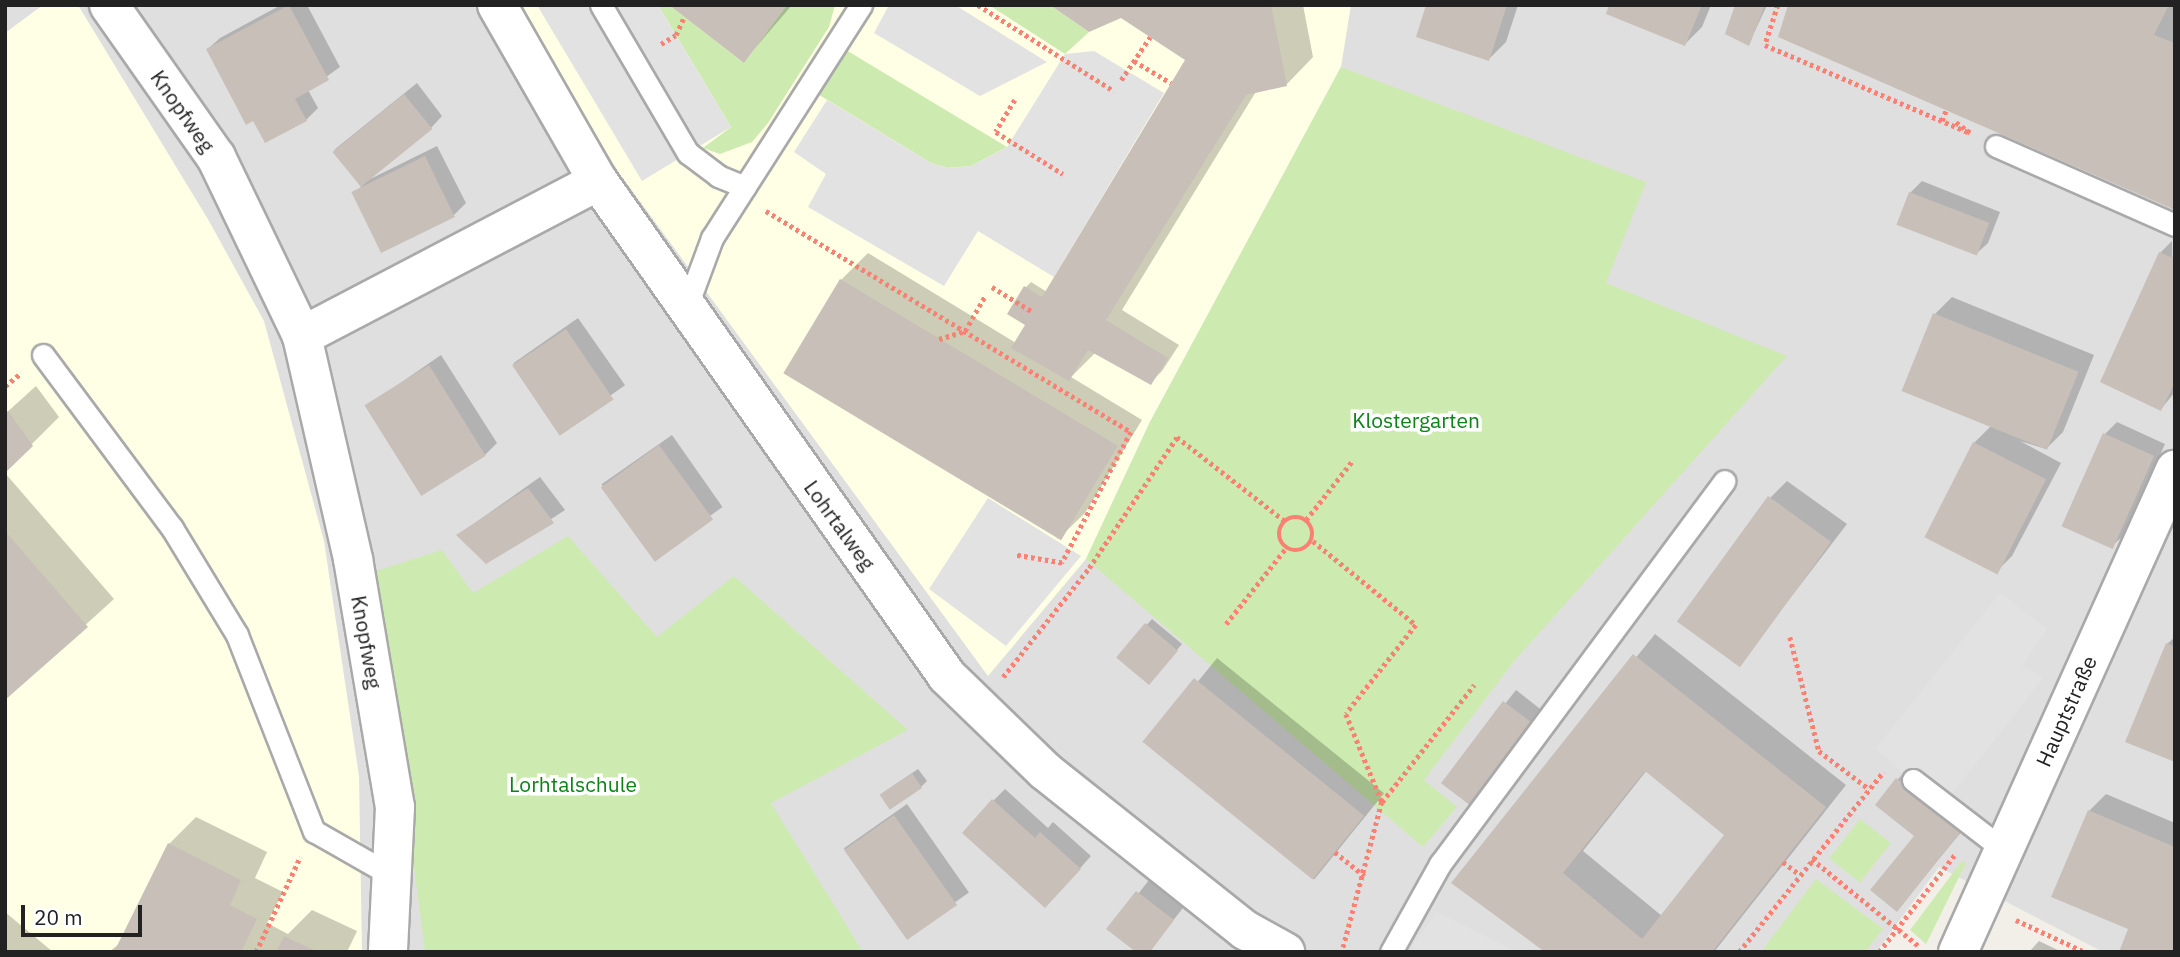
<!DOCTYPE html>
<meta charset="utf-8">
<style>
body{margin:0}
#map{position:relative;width:2180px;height:957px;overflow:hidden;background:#f2efe9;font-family:"IBM Plex Sans",sans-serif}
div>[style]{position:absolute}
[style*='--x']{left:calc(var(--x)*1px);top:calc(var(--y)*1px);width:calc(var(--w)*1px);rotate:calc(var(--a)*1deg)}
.residential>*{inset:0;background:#e0dfdf}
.education>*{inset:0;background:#ffffe5}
.grass>*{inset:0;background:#cdebb0;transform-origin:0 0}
.parking>*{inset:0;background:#e2e2e2}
.shadow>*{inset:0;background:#0003;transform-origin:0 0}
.building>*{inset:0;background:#c7bfb8;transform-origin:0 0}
.path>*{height:4.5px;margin-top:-2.25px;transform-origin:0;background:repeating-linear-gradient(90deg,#fa8072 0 3.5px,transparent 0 7px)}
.path>.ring{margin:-2.25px;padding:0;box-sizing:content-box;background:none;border:4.5px solid #fa8072;border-radius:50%}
.roads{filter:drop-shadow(2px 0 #a9a9a9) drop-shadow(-2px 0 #a9a9a9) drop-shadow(0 2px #a9a9a9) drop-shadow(0 -2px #a9a9a9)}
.service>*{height:21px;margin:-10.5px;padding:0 10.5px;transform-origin:10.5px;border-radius:10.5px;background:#fff}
.minor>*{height:38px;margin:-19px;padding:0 19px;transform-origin:19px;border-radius:19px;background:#fff}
.tertiary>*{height:38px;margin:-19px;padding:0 19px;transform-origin:19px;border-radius:19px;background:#fff}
span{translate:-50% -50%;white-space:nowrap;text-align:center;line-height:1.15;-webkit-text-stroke:7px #fff;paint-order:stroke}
.street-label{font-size:21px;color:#222}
.park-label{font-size:21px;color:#0c8416}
.frame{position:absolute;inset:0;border:7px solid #222;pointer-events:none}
.scale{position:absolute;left:21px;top:905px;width:121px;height:32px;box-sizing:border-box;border:4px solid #222;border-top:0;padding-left:9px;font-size:21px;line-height:24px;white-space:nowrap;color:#222;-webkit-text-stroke:5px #fff;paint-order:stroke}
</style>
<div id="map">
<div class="residential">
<i style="clip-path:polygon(5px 5px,2175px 5px,2175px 952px,2103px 952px,1939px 867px,1876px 952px,5px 952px)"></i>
</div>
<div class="education">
<i style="clip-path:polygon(43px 5px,78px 5px,209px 221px,264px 321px,324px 541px,359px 776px,362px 952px,5px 952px,5px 33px)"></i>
<i style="clip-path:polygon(519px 5px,1351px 5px,1341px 67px,1150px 422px,1086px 559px,988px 676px,617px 170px)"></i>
</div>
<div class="grass">
<i style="clip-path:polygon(658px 5px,669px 5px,744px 63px,787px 5px,835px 5px,829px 27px,768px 123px,752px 142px,720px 154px,703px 148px,731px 127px)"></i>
<i style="clip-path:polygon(989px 5px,1050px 5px,1089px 32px,1065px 54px)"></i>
<i style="clip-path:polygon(846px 50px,1007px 147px,971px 166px,948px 168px,931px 163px,816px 93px)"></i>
<i style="clip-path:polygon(1341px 67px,1646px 182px,1606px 283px,1787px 356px,1515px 660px,1424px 780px,1457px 807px,1423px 847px,1086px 559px,1150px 422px)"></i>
<i style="clip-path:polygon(568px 536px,657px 637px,734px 576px,908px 730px,771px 803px,863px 952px,425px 952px,376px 571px,442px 550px,473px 593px)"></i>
<i style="left:1860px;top:819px;width:39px;height:50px;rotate:38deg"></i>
<i style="clip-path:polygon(1962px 861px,1966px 863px,1926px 944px,1910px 930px)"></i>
<i style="clip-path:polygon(1816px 879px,1883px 929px,1865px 952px,1761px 952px)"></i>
</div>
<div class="parking">
<i style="clip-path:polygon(537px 5px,658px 5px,731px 127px,642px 181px)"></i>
<i style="clip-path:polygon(889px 5px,955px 5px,1047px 62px,980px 96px,874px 33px)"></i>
<i style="clip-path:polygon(1094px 51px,1164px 93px,1054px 277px,978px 231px,944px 286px,808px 207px,826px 174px,794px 152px,827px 100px,931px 163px,948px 168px,971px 166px,1007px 147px,1065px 54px)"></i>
<i style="clip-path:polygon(988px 498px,1081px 556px,1006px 646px,929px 589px)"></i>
<i style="clip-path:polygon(2000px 593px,2047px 629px,2022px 666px,2043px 678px,1952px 794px,1927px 775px,1917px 787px,1876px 748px)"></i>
<i style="clip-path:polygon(1437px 912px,1513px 950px,1408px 952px)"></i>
</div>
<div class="shadow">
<i style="clip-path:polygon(281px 5px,307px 5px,340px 67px,308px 90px,318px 108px,306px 120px,254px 118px,208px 49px,220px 38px)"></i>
<i style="clip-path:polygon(672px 5px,792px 5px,744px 61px)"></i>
<i style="clip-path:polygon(1053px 5px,1303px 5px,1313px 57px,1287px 84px,1257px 90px,1122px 310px,1179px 345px,1162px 371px,1150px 383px,1096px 352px,1071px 377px,1142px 420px,1085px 513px,1058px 539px,841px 280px,868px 253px,1016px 343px,1027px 325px,1026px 287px,1031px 282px,1047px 292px,1187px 60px,1121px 16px)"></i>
<i style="clip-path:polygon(1428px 5px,1518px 5px,1506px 42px,1489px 59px)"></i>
<i style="clip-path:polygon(1611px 5px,1711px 5px,1702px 27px,1685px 44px)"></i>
<i style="clip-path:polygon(1737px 5px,1767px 5px,1749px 44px)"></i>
<i style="clip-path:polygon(1790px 5px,2175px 5px,2175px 208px)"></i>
<i style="clip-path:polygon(417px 83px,442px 116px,431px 128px,334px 150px)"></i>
<i style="clip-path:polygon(437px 146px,466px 203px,454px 215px,355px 193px,366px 181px)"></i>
<i style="clip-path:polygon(1922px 181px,2000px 212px,1988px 243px,1976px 254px,1910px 193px)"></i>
<i style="clip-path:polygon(2172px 241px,2175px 392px,2161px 409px,2160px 253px)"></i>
<i style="clip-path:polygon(1952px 297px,2094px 355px,2063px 432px,2046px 449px,2020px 441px,2061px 463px,2012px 556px,1995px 573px,1974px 443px,1991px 426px,1935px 314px)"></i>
<i style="left:578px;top:318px;width:82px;height:79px;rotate:55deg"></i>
<i style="clip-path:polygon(441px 355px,497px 443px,485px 455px,367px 406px)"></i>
<i style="clip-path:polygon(36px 386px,59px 417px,5px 471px,5px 414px)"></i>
<i style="clip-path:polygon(2117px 422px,2165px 444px,2123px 536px,2111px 547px,2105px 434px)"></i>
<i style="left:672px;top:435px;width:88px;height:86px;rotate:55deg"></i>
<i style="clip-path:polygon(5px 473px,114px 599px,5px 698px)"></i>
<i style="clip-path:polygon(540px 477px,565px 510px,486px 562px,458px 535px)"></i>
<i style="clip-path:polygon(1787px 481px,1847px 524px,1739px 665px,1770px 498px)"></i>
<i style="clip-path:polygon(1152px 619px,1182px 644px,1154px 677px,1118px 657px)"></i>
<i style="clip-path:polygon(evenodd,1655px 634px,1846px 785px,1714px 952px,1548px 952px,1454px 883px,1655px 634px,1647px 770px,1727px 835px,1662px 916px,1583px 851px,1647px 770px)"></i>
<i style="clip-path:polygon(2175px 637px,2175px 760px,2167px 644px)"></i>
<i style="left:1217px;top:658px;width:215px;height:111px;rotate:39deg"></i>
<i style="left:1516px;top:690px;width:36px;height:118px;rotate:38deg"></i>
<i style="clip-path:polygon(1909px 768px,1973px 818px,1897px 909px,1916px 835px,1898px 779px)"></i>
<i style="clip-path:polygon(918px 769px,927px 781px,921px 787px,881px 794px)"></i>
<i style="clip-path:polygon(1005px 789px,1048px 828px,1053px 822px,1091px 856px,1057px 894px,993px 801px)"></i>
<i style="clip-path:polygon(2106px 794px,2175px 823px,2175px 952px,2130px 928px,2089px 811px)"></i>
<i style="left:907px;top:804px;width:108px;height:77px;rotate:55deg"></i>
<i style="clip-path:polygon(196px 817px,267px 852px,255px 878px,283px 892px,267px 923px,288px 934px,312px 910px,357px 931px,347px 952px,109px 952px,120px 943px,169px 844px)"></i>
<i style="left:1149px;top:880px;width:44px;height:63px;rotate:38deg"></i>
<i style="clip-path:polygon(5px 912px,53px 952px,5px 952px)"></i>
<i style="clip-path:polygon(2039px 941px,2062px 952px,2029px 952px)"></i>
</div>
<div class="building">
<i style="clip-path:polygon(289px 5px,329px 80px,295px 99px,307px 121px,265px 143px,253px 121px,246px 125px,206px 49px)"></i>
<i style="clip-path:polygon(669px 5px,787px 5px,744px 63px)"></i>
<i style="clip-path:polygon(1050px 5px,1271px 5px,1287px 86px,1246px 95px,1106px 320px,1168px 358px,1151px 385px,1088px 350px,1069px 381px,1011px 348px,1025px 325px,1007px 314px,1024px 286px,1042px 297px,1185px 60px,1121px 18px,1089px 32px)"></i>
<i style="clip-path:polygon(1426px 5px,1507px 5px,1489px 61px,1416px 37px)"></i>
<i style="clip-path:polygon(1609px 5px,1702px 5px,1685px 46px,1606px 14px)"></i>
<i style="clip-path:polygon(1735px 5px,1765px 5px,1749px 46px,1725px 34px)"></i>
<i style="clip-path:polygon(1788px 5px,2169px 5px,2154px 35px,2175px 43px,2175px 210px,1778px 37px)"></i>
<i style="left:404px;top:94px;width:45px;height:92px;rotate:51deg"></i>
<i style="left:425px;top:156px;width:68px;height:82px;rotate:64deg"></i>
<i style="left:1909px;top:192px;width:86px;height:35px;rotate:21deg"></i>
<i style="clip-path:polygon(2159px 252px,2175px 259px,2175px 382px,2161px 411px,2100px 382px)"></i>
<i style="left:840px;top:279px;width:324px;height:110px;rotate:31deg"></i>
<i style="left:1933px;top:313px;width:157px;height:84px;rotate:22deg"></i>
<i style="left:566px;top:329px;width:85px;height:65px;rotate:56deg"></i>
<i style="left:429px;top:365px;width:107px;height:76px;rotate:58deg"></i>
<i style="clip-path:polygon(8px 411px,33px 446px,5px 473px,5px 414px)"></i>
<i style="left:2103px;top:433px;width:56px;height:102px;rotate:24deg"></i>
<i style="left:1973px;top:442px;width:82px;height:107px;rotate:27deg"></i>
<i style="left:659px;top:445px;width:92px;height:72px;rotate:54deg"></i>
<i style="clip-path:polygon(528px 488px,554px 523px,486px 564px,456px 535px)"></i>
<i style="left:1768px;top:496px;width:78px;height:155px;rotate:36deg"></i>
<i style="clip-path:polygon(5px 531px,88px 627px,5px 700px)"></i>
<i style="left:1145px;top:623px;width:43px;height:45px;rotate:40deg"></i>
<i style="clip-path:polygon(2166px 643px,2175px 647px,2175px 762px,2125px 742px)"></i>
<i style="clip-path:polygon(evenodd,1633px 654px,1826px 807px,1712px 952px,1545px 952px,1451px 883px,1633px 654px,1645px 771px,1724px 835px,1642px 939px,1563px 873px,1645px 771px)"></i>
<i style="left:1194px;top:678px;width:219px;height:82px;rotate:39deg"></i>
<i style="left:1503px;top:701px;width:38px;height:103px;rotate:37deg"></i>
<i style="left:912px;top:773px;width:18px;height:39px;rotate:56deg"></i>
<i style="clip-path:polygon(1896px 778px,1962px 830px,1897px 912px,1870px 890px,1914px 836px,1875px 805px)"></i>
<i style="clip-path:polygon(992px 799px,1035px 838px,1040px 832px,1081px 869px,1045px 908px,962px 833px)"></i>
<i style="clip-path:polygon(2088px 810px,2175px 847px,2175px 952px,2119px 952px,2128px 929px,2051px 897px)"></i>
<i style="left:894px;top:815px;width:110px;height:61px;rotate:55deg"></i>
<i style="clip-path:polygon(168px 843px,241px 880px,230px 905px,257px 919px,241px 952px,114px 952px)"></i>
<i style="clip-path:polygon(1136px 891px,1174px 920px,1150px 952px,1136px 952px,1106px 929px)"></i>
<i style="clip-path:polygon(284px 936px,318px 952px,276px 952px)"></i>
</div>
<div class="path">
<i style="--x:978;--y:5;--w:161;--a:32.3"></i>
<i style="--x:1778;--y:5;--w:42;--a:108"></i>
<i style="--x:1765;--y:45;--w:223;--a:23.2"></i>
<i style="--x:1970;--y:133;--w:19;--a:-144"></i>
<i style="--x:661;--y:44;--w:17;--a:-31"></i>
<i style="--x:676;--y:35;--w:20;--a:-66"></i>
<i style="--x:1134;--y:61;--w:43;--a:30.7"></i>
<i style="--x:1121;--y:80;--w:52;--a:-56"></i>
<i style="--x:1015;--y:100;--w:37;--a:121"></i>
<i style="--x:996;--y:132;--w:79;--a:32.1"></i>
<i style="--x:1942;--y:121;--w:12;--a:-70"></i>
<i style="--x:766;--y:211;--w:427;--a:31.2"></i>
<i style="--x:1131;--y:432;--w:148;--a:117.8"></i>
<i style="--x:1062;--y:563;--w:48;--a:-170.3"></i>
<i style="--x:992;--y:287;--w:48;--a:31.4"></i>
<i style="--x:939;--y:339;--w:27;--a:-17"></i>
<i style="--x:965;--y:331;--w:40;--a:-60.3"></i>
<i style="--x:5;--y:386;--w:21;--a:-39"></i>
<i class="ring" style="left:1279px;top:517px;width:29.5px;height:29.5px"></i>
<i style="--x:1306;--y:520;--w:76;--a:-51.9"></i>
<i style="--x:1313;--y:541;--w:133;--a:39.2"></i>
<i style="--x:1416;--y:625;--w:113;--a:128.2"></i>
<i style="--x:1346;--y:714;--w:95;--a:67.8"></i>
<i style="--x:1382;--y:802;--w:155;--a:104.9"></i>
<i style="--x:1226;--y:624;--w:97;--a:-51.7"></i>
<i style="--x:1790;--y:637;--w:118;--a:75.7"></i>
<i style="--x:1819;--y:751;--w:63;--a:37.2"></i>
<i style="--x:1003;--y:677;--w:139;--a:-51.7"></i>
<i style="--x:1089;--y:568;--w:158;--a:-56.1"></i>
<i style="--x:1177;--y:437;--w:137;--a:37.9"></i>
<i style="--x:1382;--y:802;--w:149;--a:-51.8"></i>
<i style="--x:1335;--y:852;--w:38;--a:39"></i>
<i style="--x:1812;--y:859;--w:139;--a:39.2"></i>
<i style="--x:1783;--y:862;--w:21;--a:37"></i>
<i style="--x:2016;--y:920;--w:76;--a:24.9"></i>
<i style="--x:256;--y:952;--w:105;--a:-65.1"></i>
<i style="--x:1739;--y:952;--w:231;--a:-51.3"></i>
<i style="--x:1879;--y:952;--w:125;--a:-52.1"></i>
</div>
<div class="roads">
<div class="service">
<i style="--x:601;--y:5;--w:172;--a:59.6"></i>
<i style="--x:688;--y:153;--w:38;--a:37"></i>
<i style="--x:718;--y:176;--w:29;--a:22"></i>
<i style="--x:1996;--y:146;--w:196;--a:23.8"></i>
<i style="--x:685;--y:311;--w:78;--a:-69.7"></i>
<i style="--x:712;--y:238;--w:277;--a:-57.4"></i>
<i style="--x:43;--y:355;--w:216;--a:53.3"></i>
<i style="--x:172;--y:528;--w:125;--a:58.7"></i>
<i style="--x:237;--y:635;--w:211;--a:68.6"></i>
<i style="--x:314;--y:831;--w:91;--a:29.7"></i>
<i style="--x:1913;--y:780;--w:115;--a:37.6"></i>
<i style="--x:1391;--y:952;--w:101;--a:-60.9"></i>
<i style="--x:1440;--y:864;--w:477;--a:-53.4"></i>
</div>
<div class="minor">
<i style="--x:109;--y:5;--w:186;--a:54.9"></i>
<i style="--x:216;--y:157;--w:199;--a:64.3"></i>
<i style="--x:302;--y:336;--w:229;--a:77.1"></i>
<i style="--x:353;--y:559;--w:252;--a:80.4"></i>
<i style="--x:395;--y:807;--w:145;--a:92.8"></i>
<i style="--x:497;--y:5;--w:203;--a:60.2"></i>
<i style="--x:598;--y:181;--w:606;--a:54.81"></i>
<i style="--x:947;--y:676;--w:136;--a:44.1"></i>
<i style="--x:1045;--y:771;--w:256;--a:38.5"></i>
<i style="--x:1245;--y:930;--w:46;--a:28.8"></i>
<i style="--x:302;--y:336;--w:334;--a:-27.6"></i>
</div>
<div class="tertiary">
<i style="--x:1958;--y:952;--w:529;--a:-65.76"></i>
</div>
</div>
<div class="street-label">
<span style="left:183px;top:111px;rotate:55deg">Knopfweg</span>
<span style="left:840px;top:525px;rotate:54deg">Lohrtalweg</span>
<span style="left:367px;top:642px;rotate:80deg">Knopfweg</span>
<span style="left:2066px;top:711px;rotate:-66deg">Hauptstraße</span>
</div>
<div class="park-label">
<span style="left:1416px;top:420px">Klostergarten</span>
<span style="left:573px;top:784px">Lorhtalschule</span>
</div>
<div class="frame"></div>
<div class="scale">20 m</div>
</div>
